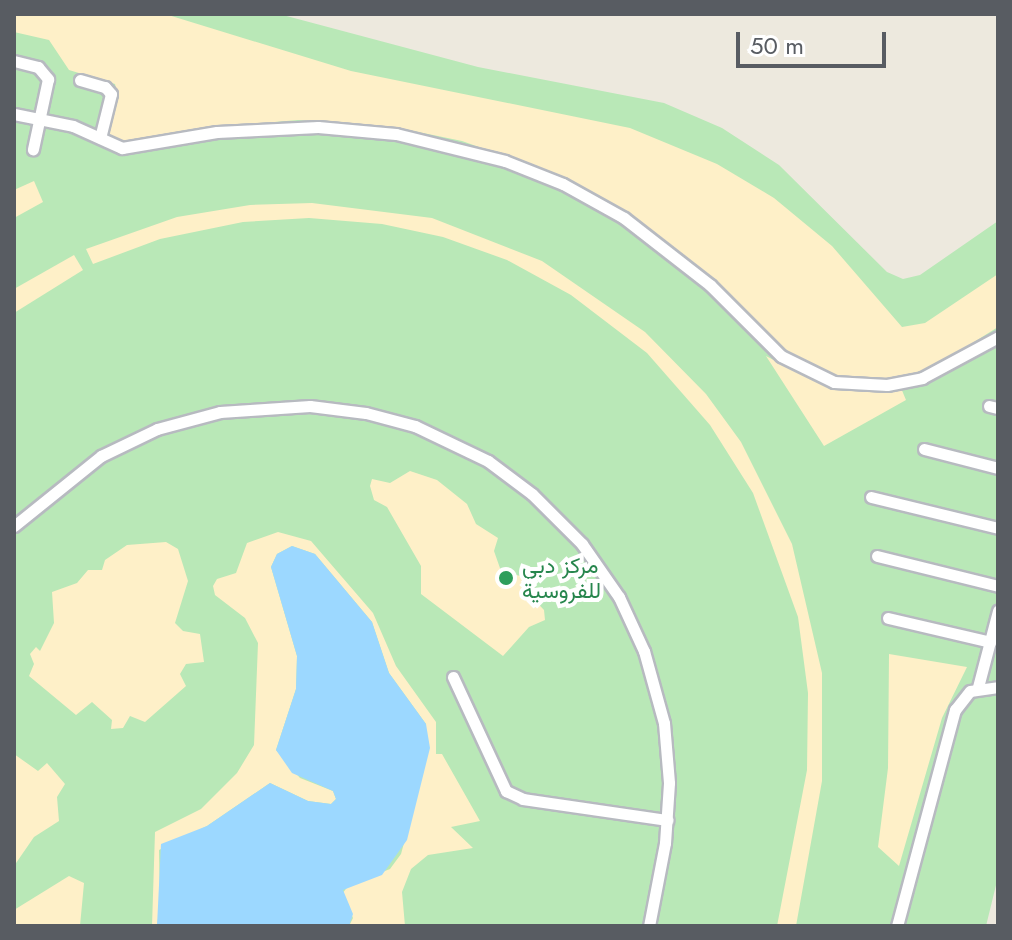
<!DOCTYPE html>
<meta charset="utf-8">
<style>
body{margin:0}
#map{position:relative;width:1012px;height:940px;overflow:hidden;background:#ede9de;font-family:Jost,Vazirmatn,sans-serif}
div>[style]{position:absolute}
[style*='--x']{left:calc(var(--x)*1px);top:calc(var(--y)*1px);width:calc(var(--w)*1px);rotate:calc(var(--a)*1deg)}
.green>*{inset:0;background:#b9e8b7}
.sand>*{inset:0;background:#fef0c8}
.water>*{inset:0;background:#9cd8ff}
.roads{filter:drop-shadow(2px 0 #b7bac0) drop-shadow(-2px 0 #b7bac0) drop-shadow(0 2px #b7bac0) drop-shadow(0 -2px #b7bac0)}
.lane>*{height:11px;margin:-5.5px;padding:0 5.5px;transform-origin:5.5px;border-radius:5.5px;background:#fff}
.dots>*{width:22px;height:22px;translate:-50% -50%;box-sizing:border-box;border:4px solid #fff;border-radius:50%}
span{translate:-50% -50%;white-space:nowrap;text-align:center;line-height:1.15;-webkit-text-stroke:8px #fff;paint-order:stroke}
.leisure-label{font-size:22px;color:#27864d}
.left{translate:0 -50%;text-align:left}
.frame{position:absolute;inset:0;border:16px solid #585c62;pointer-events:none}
.scale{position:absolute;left:736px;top:32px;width:150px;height:36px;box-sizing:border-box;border:4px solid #585c62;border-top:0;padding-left:10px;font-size:24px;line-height:28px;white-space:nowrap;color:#585c62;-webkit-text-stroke:6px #fff;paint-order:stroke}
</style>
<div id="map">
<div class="green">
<i style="clip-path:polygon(14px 14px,279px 14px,478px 67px,664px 103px,722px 128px,779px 165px,887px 272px,903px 279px,920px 275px,998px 221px,998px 877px,986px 926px,14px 926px)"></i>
</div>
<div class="sand">
<i style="clip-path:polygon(14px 14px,165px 14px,351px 71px,630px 128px,717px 164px,774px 198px,832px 246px,902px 327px,925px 323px,998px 274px,998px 327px,939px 364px,905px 377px,872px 381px,832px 376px,787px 354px,702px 269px,618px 208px,550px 172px,462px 141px,399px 128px,298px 120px,202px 128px,125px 146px,109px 134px,118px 97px,115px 84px,69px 70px,49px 40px,14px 32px)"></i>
<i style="clip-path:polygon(34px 181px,43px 202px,14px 218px,14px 190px)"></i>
<i style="clip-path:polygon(312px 203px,432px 218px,542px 261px,645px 332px,706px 394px,741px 442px,792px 544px,822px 673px,822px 781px,796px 926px,777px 926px,807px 770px,808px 693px,798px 617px,753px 493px,710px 425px,647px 353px,571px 295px,507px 260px,443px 237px,382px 224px,309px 218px,243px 222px,160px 239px,93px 264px,86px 249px,177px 217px,250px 205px)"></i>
<i style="clip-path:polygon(74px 255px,83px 270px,14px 313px,14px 289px)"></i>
<i style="clip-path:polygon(766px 356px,820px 384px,868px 392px,901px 388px,906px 400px,824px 446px)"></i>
<i style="clip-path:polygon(410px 471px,437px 480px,467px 504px,476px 524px,498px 538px,494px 551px,501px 571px,524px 577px,528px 593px,544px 610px,545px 620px,529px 627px,503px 656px,421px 594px,421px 566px,387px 507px,374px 500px,370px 486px,372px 479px,390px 483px)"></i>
<i style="clip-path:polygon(278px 532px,311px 541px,373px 613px,396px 666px,436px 722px,436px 754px,442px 754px,480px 821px,451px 827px,473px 848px,428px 855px,411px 869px,402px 892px,405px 926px,349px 926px,353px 918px,342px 894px,349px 885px,390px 869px,401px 854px,424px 770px,426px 724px,389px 673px,372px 622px,315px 554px,292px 546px,277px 554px,271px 567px,297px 656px,296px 689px,276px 750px,300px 778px,333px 791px,336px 799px,331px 804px,308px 801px,270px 783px,207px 826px,159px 850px,160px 904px,157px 926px,152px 926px,155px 832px,201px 809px,237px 773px,254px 745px,258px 643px,245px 618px,215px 595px,213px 586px,217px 579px,236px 573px,247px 543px)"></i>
<i style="clip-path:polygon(166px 542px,178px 549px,188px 581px,175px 623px,183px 631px,200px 634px,204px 662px,186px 664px,180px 674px,186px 686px,145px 722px,130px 716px,123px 728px,111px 729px,112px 720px,92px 702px,76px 715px,29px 676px,34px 664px,30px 654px,36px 647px,40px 651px,54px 623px,52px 592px,77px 583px,88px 570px,102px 570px,105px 560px,127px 545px)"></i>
<i style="clip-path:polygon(889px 654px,967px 667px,942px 718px,899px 866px,878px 847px,888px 768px)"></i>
<i style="clip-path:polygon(14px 754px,38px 771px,47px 763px,65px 784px,57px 797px,59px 821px,34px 837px,14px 866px)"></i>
<i style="clip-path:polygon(69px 876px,84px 883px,80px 926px,14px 926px,14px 910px)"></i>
</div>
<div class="water">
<i style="clip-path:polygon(292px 546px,315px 554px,372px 622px,389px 673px,426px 724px,430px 748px,407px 840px,382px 875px,343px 890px,353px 914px,349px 926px,157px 926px,161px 844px,207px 826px,270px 783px,308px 801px,331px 804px,336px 799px,333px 791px,292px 773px,276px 750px,296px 689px,297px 656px,271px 567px,277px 554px)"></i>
</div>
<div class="roads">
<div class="lane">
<i style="--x:14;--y:61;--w:25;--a:14"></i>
<i style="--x:38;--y:67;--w:16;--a:50"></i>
<i style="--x:48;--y:79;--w:72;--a:102.1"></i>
<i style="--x:80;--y:80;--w:26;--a:16"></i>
<i style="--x:105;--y:87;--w:9;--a:49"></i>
<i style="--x:111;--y:94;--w:45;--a:104"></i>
<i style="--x:14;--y:114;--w:60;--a:11.5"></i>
<i style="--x:73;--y:126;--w:54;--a:24.2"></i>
<i style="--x:122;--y:148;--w:96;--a:-9.6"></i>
<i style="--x:217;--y:132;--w:101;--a:-2.8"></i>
<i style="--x:318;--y:127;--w:78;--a:5.1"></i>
<i style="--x:396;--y:134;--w:112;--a:13.9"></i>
<i style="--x:505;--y:161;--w:62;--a:21.6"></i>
<i style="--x:563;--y:184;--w:70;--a:29.1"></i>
<i style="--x:624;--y:218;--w:109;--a:37.9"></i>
<i style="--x:710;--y:285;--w:100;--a:45"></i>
<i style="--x:781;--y:356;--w:59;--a:26.1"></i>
<i style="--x:834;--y:382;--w:53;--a:3.2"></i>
<i style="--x:887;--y:385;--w:36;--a:-11"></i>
<i style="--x:922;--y:378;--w:86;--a:-28.3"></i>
<i style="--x:989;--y:406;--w:9;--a:13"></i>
<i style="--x:924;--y:449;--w:76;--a:14.4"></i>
<i style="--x:871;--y:497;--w:131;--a:13.7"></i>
<i style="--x:14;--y:526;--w:112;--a:-38.8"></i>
<i style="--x:101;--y:456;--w:62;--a:-25.7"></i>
<i style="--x:157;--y:429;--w:65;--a:-15.1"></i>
<i style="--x:220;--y:412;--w:90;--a:-3.8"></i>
<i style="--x:310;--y:406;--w:56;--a:7.1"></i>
<i style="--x:366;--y:413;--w:51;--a:14.9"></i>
<i style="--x:415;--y:426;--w:81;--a:25.6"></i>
<i style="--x:488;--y:461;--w:55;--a:36.9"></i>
<i style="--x:532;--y:494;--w:71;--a:45"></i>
<i style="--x:582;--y:544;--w:65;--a:55.1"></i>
<i style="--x:619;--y:597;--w:60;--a:65.2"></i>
<i style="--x:644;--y:651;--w:75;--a:74.5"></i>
<i style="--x:664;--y:723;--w:60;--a:85.2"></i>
<i style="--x:669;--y:783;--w:60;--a:93.8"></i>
<i style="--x:665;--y:843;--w:85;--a:100.9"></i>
<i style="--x:877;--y:556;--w:125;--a:13.9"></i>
<i style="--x:888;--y:618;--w:105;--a:13.2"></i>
<i style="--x:453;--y:677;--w:126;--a:65.1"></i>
<i style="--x:506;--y:791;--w:19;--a:25"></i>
<i style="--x:523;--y:799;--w:146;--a:8.3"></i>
<i style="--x:978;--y:687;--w:79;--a:-75.3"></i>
<i style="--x:897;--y:926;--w:224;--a:-75"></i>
<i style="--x:955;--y:710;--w:24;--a:-52"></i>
<i style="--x:970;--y:691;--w:28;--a:-8"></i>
</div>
</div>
<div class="dots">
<i style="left:506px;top:578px;background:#2e9e5b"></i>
</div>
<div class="leisure-label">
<span class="left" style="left:522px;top:578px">مركز دبي<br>للفروسية</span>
</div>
<div class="frame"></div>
<div class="scale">50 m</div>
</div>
